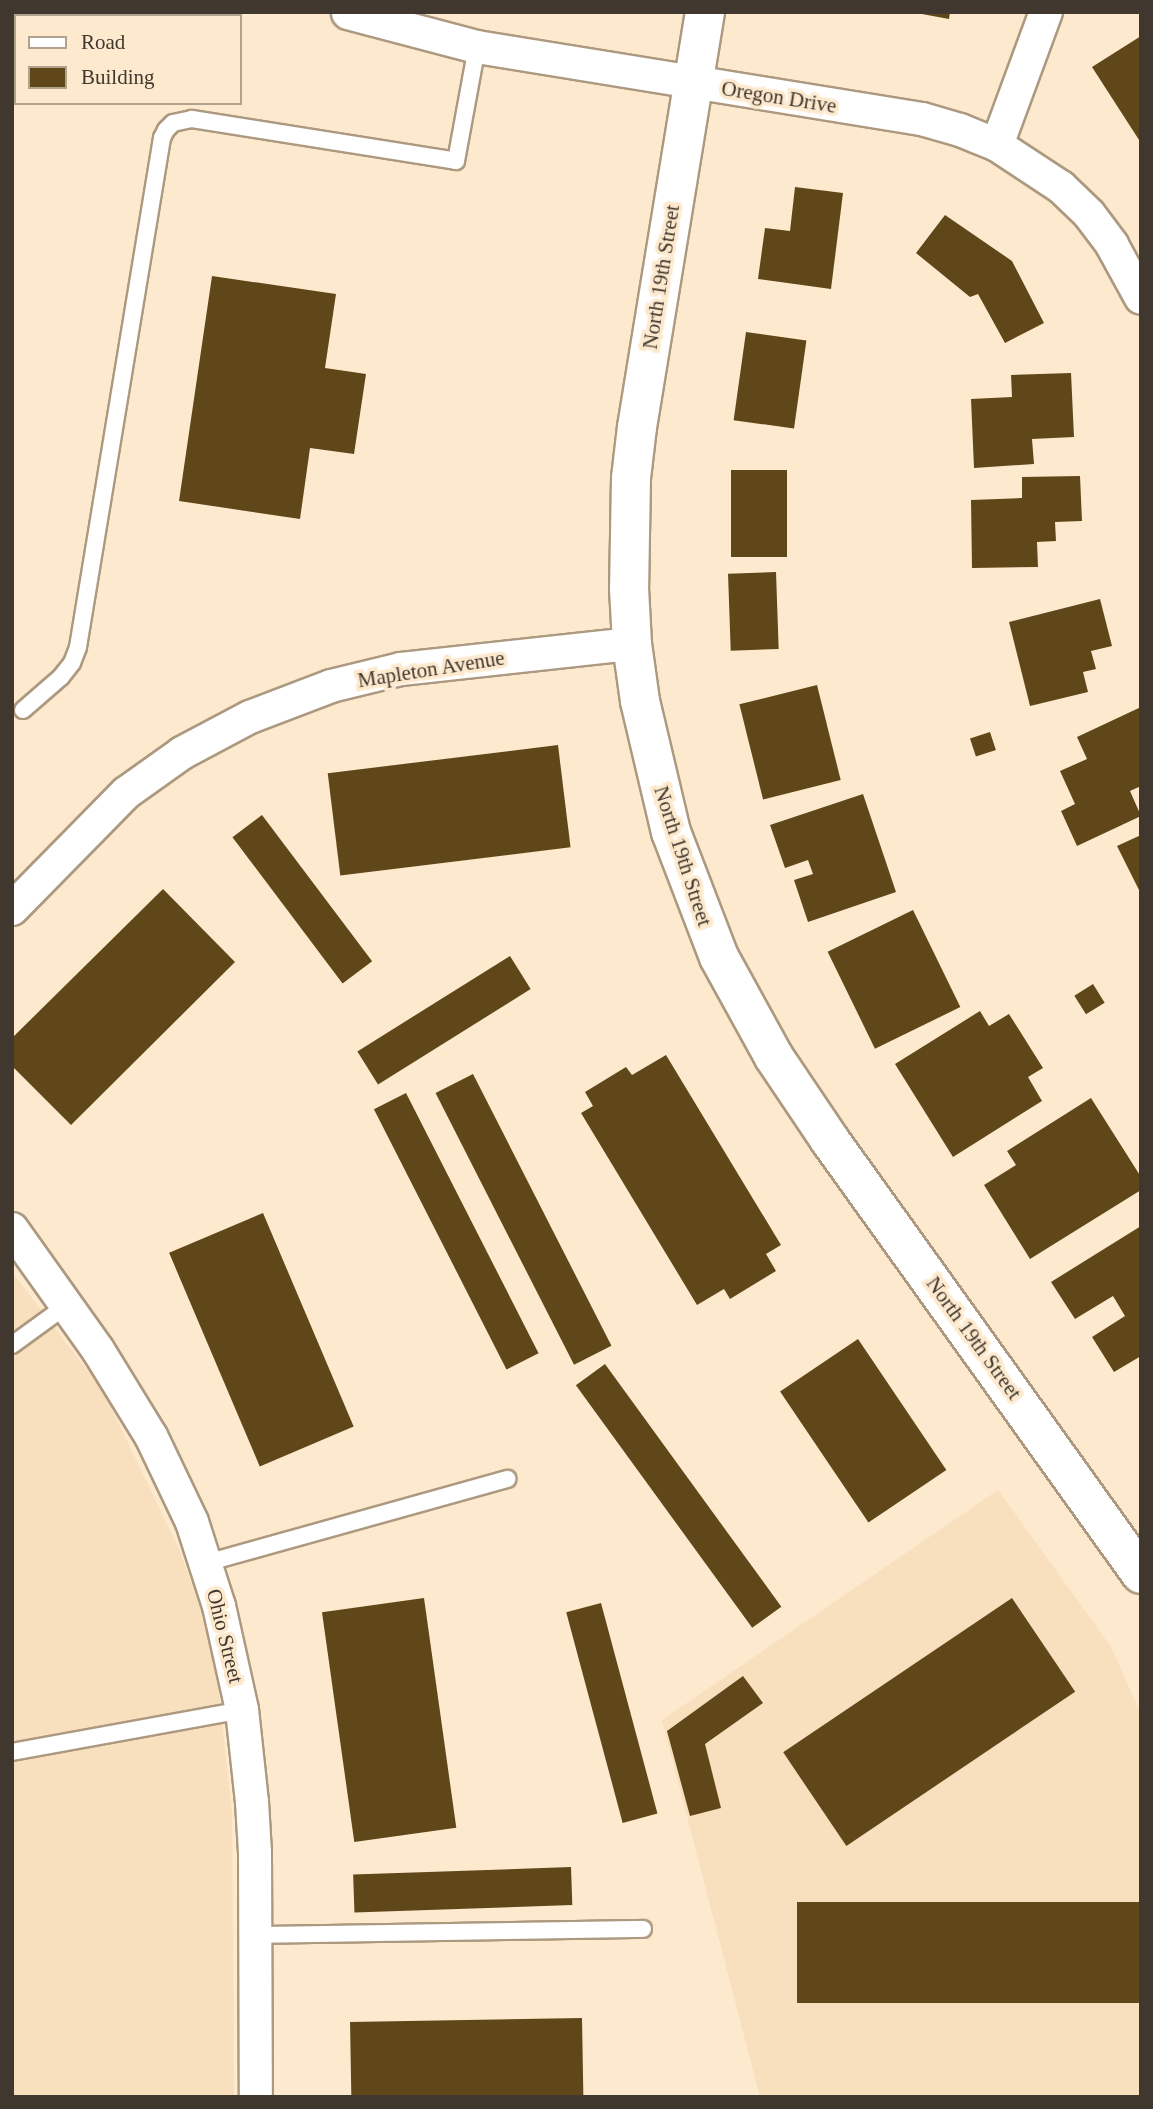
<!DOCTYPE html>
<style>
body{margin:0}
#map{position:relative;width:1153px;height:2109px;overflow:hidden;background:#fde9ce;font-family:"Times New Roman",serif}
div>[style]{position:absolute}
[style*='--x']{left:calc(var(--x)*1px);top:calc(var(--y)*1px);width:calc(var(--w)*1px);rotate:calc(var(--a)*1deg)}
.built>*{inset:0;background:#f8dfbd}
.building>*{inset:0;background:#604719;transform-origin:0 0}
.roads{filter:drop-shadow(2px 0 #ac997f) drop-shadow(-2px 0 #ac997f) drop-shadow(0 2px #ac997f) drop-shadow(0 -2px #ac997f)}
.service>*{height:16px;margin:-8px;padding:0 8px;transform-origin:8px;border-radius:8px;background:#fff}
.minor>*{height:32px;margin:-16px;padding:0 16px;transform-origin:16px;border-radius:16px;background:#fff}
.tertiary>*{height:38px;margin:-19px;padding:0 19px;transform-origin:19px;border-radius:19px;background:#fff}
span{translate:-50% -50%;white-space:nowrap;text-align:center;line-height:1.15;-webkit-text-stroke:7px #fde9ce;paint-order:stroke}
.street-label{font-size:21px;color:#40382e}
.frame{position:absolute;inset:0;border:14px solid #40382e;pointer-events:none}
.legend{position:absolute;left:14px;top:14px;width:228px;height:91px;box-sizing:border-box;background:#fde9ce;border:2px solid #b1a28e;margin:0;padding:9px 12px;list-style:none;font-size:21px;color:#40382e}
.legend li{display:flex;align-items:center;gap:14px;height:35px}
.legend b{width:35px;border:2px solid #b1a28e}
</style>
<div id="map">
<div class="built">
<i style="clip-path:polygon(12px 1272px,103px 1391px,179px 1549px,214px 1649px,232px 1812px,234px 2097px,12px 2097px)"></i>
<i style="clip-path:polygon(998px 1490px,1111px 1647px,1141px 1714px,1141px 2097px,760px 2097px,662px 1720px)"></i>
</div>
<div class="building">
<i style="clip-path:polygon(911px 12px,950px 12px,949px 19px)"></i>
<i style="clip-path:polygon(1141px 36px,1141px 143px,1092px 67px)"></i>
<i style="clip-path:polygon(795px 187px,843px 193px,831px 289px,758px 279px,765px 228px,790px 231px)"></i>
<i style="clip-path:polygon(945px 215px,1012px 261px,1044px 323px,1005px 343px,978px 294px,970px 297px,916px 253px)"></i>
<i style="clip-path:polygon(212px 276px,336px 294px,325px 368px,366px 374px,354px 454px,310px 448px,300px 519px,179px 501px)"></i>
<i style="left:746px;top:332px;width:61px;height:89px;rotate:8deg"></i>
<i style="clip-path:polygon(1071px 373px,1074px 437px,1032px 439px,1034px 464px,974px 468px,971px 399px,1012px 397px,1011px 375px)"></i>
<i style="left:731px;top:470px;width:56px;height:87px"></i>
<i style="clip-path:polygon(1080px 476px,1082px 521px,1055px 522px,1056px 541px,1037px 542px,1038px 567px,972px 568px,971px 500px,1022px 498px,1022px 477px)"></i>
<i style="left:776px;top:572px;width:77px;height:48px;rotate:88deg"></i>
<i style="clip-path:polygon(1100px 599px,1112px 646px,1091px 651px,1096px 669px,1083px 672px,1088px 692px,1030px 706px,1009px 622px)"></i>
<i style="left:817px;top:685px;width:98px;height:80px;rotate:76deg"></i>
<i style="clip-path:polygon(1141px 707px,1141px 786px,1130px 791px,1141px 816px,1077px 846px,1061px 811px,1075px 804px,1060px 771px,1087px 759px,1077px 737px)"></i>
<i style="left:990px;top:732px;width:19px;height:21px;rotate:72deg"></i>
<i style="left:558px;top:745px;width:103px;height:232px;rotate:83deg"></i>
<i style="clip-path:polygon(863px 794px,896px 892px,808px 922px,794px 880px,813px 874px,808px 860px,785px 868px,770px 825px)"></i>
<i style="left:262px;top:815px;width:183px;height:37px;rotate:53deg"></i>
<i style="clip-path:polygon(1141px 835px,1141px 894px,1117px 846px)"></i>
<i style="clip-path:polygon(163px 889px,235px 962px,71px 1125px,12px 1066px,12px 1038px)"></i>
<i style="left:913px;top:910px;width:108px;height:95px;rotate:64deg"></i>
<i style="left:510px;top:956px;width:39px;height:180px;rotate:58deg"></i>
<i style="left:1093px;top:984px;width:22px;height:22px;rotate:58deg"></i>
<i style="clip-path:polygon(980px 1011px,989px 1026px,1009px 1014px,1043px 1068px,1028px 1077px,1042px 1101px,953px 1157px,895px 1064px)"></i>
<i style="clip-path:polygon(666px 1055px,781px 1245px,766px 1254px,776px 1271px,730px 1299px,724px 1289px,697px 1305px,581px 1113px,593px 1106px,585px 1092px,626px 1067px,632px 1075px)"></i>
<i style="left:473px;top:1074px;width:305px;height:42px;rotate:63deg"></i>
<i style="left:406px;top:1093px;width:292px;height:36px;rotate:63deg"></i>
<i style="clip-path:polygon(1091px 1098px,1141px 1177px,1141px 1190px,1030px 1259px,984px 1185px,1016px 1165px,1007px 1151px)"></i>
<i style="left:263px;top:1213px;width:232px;height:102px;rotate:67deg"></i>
<i style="clip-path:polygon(1141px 1226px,1141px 1356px,1114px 1372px,1092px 1337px,1125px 1316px,1113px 1296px,1075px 1319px,1051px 1282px)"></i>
<i style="left:858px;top:1339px;width:158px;height:94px;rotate:56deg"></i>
<i style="left:605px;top:1364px;width:300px;height:36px;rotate:54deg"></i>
<i style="left:424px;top:1598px;width:232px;height:103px;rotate:82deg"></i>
<i style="left:1012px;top:1598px;width:113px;height:276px;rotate:56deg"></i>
<i style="left:601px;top:1603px;width:218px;height:36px;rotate:75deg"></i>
<i style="clip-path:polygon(743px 1676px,763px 1703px,705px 1744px,721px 1808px,690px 1816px,667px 1731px)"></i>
<i style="left:571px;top:1867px;width:38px;height:218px;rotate:88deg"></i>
<i style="left:1141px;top:1902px;width:101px;height:344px;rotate:90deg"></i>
<i style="left:582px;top:2018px;width:79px;height:232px;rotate:89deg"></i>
</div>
<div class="roads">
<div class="service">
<i style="--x:23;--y:710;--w:50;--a:-41"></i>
<i style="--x:61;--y:677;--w:18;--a:-52"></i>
<i style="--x:72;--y:663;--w:17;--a:-69"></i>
<i style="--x:78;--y:647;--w:516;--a:-80.63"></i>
<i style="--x:162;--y:138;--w:9;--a:-63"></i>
<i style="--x:166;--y:130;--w:10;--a:-45"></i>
<i style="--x:173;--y:123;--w:19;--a:-12"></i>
<i style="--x:192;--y:119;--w:267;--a:9"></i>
<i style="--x:456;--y:161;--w:116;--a:-79.6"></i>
<i style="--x:12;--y:1345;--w:68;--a:-36"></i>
<i style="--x:206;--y:1563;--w:313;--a:-15.6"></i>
<i style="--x:12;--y:1752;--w:234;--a:-10.3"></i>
<i style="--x:257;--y:1935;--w:386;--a:-0.9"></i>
</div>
<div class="minor">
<i style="--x:348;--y:13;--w:133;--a:14.8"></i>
<i style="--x:477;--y:47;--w:451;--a:9.2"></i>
<i style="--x:922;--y:119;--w:40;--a:16"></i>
<i style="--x:960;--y:130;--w:40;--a:22"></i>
<i style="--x:997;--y:145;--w:77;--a:33.3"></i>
<i style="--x:1061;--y:187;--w:39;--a:44"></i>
<i style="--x:1089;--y:214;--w:39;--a:53"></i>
<i style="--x:1112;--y:245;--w:60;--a:61.3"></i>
<i style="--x:997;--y:145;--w:142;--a:-69.8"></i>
<i style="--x:12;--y:909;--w:163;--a:-45.5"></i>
<i style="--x:126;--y:793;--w:69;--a:-35.5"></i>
<i style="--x:182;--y:753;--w:77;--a:-27.9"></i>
<i style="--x:250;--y:717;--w:87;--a:-20.9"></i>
<i style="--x:331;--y:686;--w:72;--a:-13.7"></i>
<i style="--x:401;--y:669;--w:232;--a:-6.2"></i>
<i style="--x:12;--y:1229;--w:148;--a:54.6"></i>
<i style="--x:98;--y:1350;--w:101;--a:58.4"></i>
<i style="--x:151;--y:1436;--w:95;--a:64.5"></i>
<i style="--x:192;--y:1522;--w:88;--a:72.2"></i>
<i style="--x:219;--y:1606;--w:107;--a:77.5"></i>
<i style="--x:242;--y:1710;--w:93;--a:83.8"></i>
<i style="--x:252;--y:1802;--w:51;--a:86.6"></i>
<i style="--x:255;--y:1853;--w:244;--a:89.8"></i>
</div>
<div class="tertiary">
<i style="--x:705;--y:12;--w:421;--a:99.3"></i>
<i style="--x:637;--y:427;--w:51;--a:96.7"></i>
<i style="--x:631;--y:478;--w:110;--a:91"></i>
<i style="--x:629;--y:588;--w:56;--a:86.9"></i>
<i style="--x:632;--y:644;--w:58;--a:82"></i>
<i style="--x:640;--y:701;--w:135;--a:76.7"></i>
<i style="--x:671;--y:832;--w:134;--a:69"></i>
<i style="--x:719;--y:957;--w:114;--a:61.2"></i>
<i style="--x:774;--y:1057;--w:99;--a:56.1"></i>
<i style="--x:829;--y:1139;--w:535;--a:54.35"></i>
</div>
</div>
<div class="street-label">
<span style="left:779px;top:97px;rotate:9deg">Oregon Drive</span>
<span style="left:661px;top:277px;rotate:-81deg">North 19th Street</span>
<span style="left:431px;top:669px;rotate:-9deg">Mapleton Avenue</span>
<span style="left:683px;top:856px;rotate:72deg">North 19th Street</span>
<span style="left:974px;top:1338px;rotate:54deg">North 19th Street</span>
<span style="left:225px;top:1636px;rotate:76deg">Ohio Street</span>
</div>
<div class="frame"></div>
<ul class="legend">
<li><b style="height:9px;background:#fff"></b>Road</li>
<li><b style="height:19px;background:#604719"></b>Building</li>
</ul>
</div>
